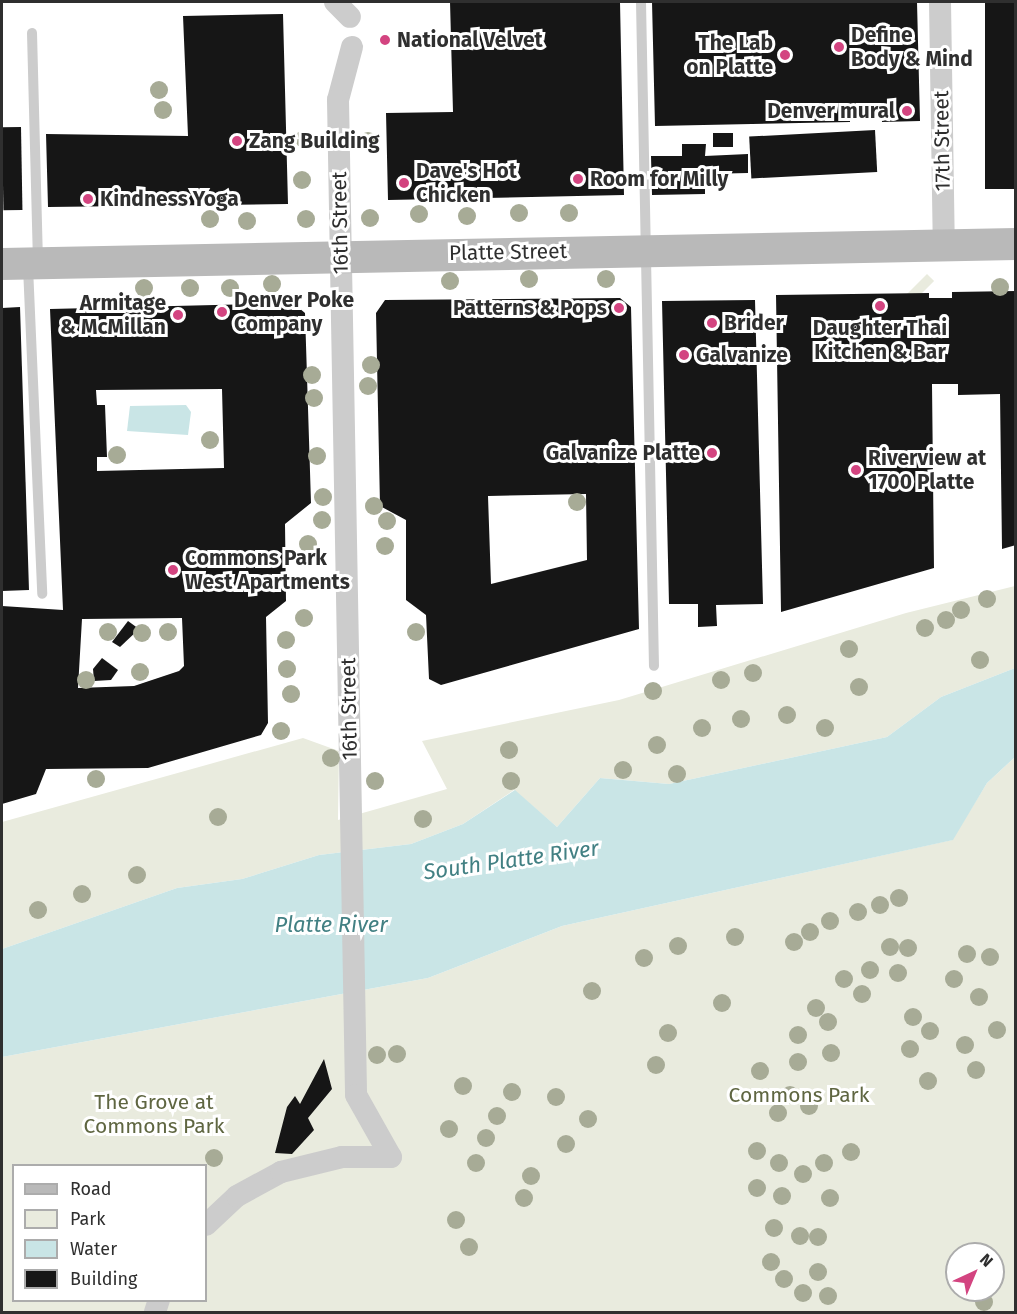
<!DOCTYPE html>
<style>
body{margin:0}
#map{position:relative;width:1017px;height:1314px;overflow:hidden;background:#fff;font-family:"Fira Sans",sans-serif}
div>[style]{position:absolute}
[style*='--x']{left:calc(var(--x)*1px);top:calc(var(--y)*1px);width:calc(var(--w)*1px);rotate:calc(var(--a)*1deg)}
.green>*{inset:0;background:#e9ebde;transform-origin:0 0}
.water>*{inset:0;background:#c9e5e6}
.building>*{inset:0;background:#161616;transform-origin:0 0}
.lane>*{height:10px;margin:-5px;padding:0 5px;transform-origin:5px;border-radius:5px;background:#ccc}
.street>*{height:22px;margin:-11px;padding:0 11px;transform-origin:11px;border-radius:11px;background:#ccc}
.secondary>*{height:32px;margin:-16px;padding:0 16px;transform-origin:16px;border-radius:16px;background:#b9b9b9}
.trees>*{width:18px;height:18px;margin:-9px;border-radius:50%;background:#a7ab96}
.dots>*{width:16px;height:16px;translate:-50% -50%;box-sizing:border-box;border:3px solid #fff;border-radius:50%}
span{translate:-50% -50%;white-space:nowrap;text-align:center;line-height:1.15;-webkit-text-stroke:6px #fff;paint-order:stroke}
.poi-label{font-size:21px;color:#2f2f2f;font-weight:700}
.left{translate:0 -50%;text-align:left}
.right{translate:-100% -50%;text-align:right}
.street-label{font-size:21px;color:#2f2f2f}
.park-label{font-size:21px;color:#5f6641}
.water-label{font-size:22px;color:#428083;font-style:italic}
.frame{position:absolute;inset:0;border:3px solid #2f2f2f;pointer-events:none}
.legend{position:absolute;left:12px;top:1164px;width:195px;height:138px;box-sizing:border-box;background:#fff;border:2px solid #acacac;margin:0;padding:8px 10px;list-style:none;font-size:18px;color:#2f2f2f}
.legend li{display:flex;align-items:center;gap:12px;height:30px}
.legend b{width:30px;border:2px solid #acacac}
.north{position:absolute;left:945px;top:1242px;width:60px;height:60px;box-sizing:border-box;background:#fff;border:2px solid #acacac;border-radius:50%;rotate:44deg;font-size:16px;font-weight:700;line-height:24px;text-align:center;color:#2f2f2f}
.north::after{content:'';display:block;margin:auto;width:21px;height:27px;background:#d34480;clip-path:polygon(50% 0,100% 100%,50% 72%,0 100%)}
</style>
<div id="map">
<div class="green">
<i style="left:927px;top:274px;width:10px;height:108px;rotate:45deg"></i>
<i style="clip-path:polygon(1015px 586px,1015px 668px,941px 697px,887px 737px,669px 784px,600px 778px,557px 827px,514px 790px,463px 824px,411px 844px,319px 855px,242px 879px,177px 888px,2px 949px,2px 822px,303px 738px,339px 751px,338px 820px,447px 789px,422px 741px,619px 700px,906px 613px)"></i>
<i style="clip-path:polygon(evenodd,1015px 757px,1015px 1312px,2px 1312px,2px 1057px,428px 978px,562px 926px,952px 840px,987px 783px,1015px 757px,14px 1166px,206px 1166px,206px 1300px,14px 1300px,14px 1166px,1015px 757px,957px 1254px,993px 1254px,993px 1290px,957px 1290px,957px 1254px)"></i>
</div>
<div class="water">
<i style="clip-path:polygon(186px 405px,191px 412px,188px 435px,127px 431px,130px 406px)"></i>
<i style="clip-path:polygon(1015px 668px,1015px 757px,987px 783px,953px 840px,562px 926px,428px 978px,2px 1057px,2px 949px,177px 888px,242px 879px,319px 855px,411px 844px,463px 824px,515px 790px,557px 827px,600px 778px,669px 784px,887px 737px,941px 697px)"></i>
</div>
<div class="building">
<i style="clip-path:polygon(450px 2px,620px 2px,624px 195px,388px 200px,386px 113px,453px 112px)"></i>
<i style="clip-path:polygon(652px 2px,917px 2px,920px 121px,882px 122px,881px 108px,850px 108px,850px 122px,655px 126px)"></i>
<i style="left:985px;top:2px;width:31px;height:187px"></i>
<i style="clip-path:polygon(283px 14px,288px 204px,48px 207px,46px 134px,188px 136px,183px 16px)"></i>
<i style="left:21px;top:127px;width:83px;height:19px;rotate:89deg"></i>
<i style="left:875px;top:130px;width:42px;height:126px;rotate:87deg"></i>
<i style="left:733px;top:133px;width:14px;height:20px;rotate:90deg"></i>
<i style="clip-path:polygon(682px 144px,706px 144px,705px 156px,748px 154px,748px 173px,705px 174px,705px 194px,652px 195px,651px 156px,682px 156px)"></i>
<i style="clip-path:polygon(1016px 291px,1016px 545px,1002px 549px,1000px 394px,958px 395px,958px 384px,932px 384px,934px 568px,781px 612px,776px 295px,929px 293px,929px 298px,952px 298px,952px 292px)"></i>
<i style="clip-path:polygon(evenodd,620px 298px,631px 307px,639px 629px,441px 685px,429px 679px,426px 615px,406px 600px,406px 520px,380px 506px,376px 313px,385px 300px,620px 298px,586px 494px,587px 560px,491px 584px,488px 496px,586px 494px)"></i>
<i style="clip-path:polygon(755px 300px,763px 604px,716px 605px,717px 626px,698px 627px,698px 604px,669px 604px,662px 301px)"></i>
<i style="clip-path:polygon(evenodd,293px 303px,305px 313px,311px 503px,285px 524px,286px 601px,266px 617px,268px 723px,261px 735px,148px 768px,46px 769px,36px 794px,2px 804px,2px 606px,63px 610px,50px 309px,293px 303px,222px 389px,224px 468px,97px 471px,97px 457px,107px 457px,105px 405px,97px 405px,96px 390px,222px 389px,293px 303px,182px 618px,184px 666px,179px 671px,134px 686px,78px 688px,82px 619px,182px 618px)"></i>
<i style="clip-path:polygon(20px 307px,29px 590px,2px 591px,2px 308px)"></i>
<i style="clip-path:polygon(128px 621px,139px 629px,120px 647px,112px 642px)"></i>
<i style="clip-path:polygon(102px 658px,118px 670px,111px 680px,94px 681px,93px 669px)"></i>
<i style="clip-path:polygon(324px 1059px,332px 1089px,308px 1118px,314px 1130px,292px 1154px,275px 1153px,287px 1107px,295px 1096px,300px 1104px)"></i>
</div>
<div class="lane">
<i style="--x:641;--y:2;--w:664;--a:88.88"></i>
<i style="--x:32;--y:33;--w:227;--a:88.5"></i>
<i style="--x:28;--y:267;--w:327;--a:87.5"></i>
</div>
<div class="street">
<i style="--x:335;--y:2;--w:21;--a:45"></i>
<i style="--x:940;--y:2;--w:243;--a:89.1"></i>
<i style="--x:352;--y:47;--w:55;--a:104.8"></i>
<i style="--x:338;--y:100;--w:995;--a:88.96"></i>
<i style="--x:356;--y:1095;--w:71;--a:60.6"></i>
<i style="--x:206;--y:1225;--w:42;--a:-43.1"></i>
<i style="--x:237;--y:1196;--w:50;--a:-28.6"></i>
<i style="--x:281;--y:1172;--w:63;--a:-13.8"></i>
<i style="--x:342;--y:1157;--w:49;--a:0"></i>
<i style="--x:155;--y:1312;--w:13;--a:-72"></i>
</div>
<div class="secondary">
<i style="--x:2;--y:264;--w:1014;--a:-1.13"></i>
</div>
<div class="trees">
<i style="left:159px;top:90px"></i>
<i style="left:163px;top:110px"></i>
<i style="left:304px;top:139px"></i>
<i style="left:368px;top:141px"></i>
<i style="left:302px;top:180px"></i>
<i style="left:519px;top:213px"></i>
<i style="left:569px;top:213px"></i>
<i style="left:419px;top:214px"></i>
<i style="left:467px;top:216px"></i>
<i style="left:370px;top:218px"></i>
<i style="left:210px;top:219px"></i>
<i style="left:306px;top:219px"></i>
<i style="left:247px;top:221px"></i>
<i style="left:529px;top:279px"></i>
<i style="left:606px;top:279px"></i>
<i style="left:450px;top:281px"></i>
<i style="left:272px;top:284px"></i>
<i style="left:1000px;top:287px"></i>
<i style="left:144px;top:288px"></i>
<i style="left:190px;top:288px"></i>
<i style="left:230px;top:288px"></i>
<i style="left:371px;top:365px"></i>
<i style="left:312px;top:375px"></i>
<i style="left:368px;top:386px"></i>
<i style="left:314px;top:398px"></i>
<i style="left:210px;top:440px"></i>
<i style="left:117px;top:455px"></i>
<i style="left:317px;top:456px"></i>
<i style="left:323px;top:497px"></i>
<i style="left:577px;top:502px"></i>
<i style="left:374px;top:506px"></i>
<i style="left:322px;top:520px"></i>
<i style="left:387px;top:521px"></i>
<i style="left:308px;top:544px"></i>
<i style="left:385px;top:546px"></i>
<i style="left:987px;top:599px"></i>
<i style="left:961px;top:610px"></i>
<i style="left:304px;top:618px"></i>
<i style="left:946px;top:620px"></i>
<i style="left:925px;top:628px"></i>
<i style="left:108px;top:632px"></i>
<i style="left:168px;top:632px"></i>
<i style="left:416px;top:632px"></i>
<i style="left:142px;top:633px"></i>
<i style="left:286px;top:640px"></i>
<i style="left:849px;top:649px"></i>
<i style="left:980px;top:660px"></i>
<i style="left:287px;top:669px"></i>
<i style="left:140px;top:672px"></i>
<i style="left:753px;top:673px"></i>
<i style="left:86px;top:680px"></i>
<i style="left:721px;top:680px"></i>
<i style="left:859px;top:687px"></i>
<i style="left:653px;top:691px"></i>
<i style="left:291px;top:694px"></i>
<i style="left:787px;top:715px"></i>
<i style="left:741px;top:719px"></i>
<i style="left:702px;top:728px"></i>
<i style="left:825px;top:728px"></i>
<i style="left:281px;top:731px"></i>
<i style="left:657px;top:745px"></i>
<i style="left:509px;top:750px"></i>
<i style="left:331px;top:758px"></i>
<i style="left:623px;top:770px"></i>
<i style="left:677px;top:774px"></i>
<i style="left:96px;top:779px"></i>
<i style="left:375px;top:781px"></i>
<i style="left:511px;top:781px"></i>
<i style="left:218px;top:817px"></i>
<i style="left:423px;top:819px"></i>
<i style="left:137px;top:875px"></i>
<i style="left:82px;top:894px"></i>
<i style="left:899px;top:898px"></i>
<i style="left:880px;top:905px"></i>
<i style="left:38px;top:910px"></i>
<i style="left:858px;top:912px"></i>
<i style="left:830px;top:921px"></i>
<i style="left:810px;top:932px"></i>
<i style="left:735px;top:937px"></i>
<i style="left:794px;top:942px"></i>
<i style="left:678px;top:946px"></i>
<i style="left:890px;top:947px"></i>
<i style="left:908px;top:948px"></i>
<i style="left:967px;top:954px"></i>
<i style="left:990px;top:957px"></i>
<i style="left:644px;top:958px"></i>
<i style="left:870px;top:970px"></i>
<i style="left:898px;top:973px"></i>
<i style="left:844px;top:979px"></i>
<i style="left:954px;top:979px"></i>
<i style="left:592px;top:991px"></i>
<i style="left:862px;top:994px"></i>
<i style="left:979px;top:997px"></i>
<i style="left:722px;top:1003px"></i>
<i style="left:816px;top:1008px"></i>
<i style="left:913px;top:1017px"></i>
<i style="left:828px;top:1022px"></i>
<i style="left:997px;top:1030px"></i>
<i style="left:930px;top:1031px"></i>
<i style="left:668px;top:1033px"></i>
<i style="left:798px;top:1035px"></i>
<i style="left:965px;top:1045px"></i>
<i style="left:910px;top:1049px"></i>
<i style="left:831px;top:1053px"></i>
<i style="left:397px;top:1054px"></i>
<i style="left:377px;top:1055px"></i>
<i style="left:798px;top:1062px"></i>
<i style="left:656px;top:1065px"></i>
<i style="left:976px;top:1070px"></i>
<i style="left:760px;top:1071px"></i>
<i style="left:928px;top:1081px"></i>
<i style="left:463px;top:1086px"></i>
<i style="left:512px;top:1092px"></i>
<i style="left:790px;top:1095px"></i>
<i style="left:556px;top:1097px"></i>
<i style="left:809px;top:1106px"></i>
<i style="left:778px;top:1113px"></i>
<i style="left:497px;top:1116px"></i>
<i style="left:588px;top:1119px"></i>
<i style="left:449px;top:1129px"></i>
<i style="left:486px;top:1138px"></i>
<i style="left:566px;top:1144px"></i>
<i style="left:757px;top:1151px"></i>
<i style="left:851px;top:1152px"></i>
<i style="left:214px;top:1158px"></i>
<i style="left:476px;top:1163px"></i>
<i style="left:779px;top:1163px"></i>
<i style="left:824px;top:1163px"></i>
<i style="left:803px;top:1174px"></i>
<i style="left:531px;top:1176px"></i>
<i style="left:757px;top:1188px"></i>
<i style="left:782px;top:1196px"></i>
<i style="left:524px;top:1198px"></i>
<i style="left:830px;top:1198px"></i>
<i style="left:456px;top:1220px"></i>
<i style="left:774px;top:1228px"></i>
<i style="left:800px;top:1236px"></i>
<i style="left:818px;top:1237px"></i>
<i style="left:469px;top:1247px"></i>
<i style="left:771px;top:1262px"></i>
<i style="left:818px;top:1272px"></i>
<i style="left:784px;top:1279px"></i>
<i style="left:803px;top:1293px"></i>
<i style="left:828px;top:1296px"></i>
<i style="left:984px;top:1302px"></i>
</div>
<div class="dots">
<i style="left:385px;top:40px;background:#d34480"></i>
<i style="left:839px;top:47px;background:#d34480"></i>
<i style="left:785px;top:55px;background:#d34480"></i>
<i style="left:907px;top:111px;background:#d34480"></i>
<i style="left:237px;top:141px;background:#d34480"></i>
<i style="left:578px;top:179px;background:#d34480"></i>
<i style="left:404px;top:183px;background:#d34480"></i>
<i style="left:88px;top:199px;background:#d34480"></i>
<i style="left:880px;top:306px;background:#d34480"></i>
<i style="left:619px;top:308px;background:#d34480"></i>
<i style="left:222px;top:312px;background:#d34480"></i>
<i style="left:178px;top:315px;background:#d34480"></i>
<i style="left:712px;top:323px;background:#d34480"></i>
<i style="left:684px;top:355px;background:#d34480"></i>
<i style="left:712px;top:453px;background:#d34480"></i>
<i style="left:856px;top:470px;background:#d34480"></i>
<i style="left:173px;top:570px;background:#d34480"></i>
</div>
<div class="poi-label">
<span class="left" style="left:851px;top:47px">Define<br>Body &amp; Mind</span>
<span class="left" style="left:397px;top:40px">National Velvet</span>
<span class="right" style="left:773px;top:55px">The Lab<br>on Platte</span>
<span class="right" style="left:895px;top:111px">Denver mural</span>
<span class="left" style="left:249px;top:141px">Zang Building</span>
<span class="left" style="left:416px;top:183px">Dave's Hot<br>Chicken</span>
<span class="left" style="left:590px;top:179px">Room for Milly</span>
<span class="left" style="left:100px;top:199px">Kindness Yoga</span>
<span class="left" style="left:234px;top:312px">Denver Poke<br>Company</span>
<span class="right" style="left:166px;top:315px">Armitage<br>&amp; McMillan</span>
<span class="right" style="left:607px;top:308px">Patterns &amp; Pops</span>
<span class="left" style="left:724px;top:323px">Brider</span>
<span style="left:880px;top:340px">Daughter Thai<br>Kitchen &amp; Bar</span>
<span class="left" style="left:696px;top:355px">Galvanize</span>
<span class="right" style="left:700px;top:453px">Galvanize Platte</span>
<span class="left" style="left:868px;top:470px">Riverview at<br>1700 Platte</span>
<span class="left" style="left:185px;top:570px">Commons Park<br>West Apartments</span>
</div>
<div class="street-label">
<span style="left:942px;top:141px;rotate:-91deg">17th Street</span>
<span style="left:340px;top:223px;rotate:-91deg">16th Street</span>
<span style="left:508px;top:252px;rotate:-1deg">Platte Street</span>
<span style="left:349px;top:709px;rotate:-91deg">16th Street</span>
</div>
<div class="park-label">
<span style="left:799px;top:1095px">Commons Park</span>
<span style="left:154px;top:1114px">The Grove at<br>Commons Park</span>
</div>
<div class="water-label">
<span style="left:511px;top:860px;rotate:-8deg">South Platte River</span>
<span style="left:331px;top:925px">Platte River</span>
</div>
<div class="frame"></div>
<ul class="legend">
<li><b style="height:8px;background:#b9b9b9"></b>Road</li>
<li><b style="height:16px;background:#e9ebde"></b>Park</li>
<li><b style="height:16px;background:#c9e5e6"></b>Water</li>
<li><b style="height:16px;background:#161616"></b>Building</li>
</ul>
<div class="north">N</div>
</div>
